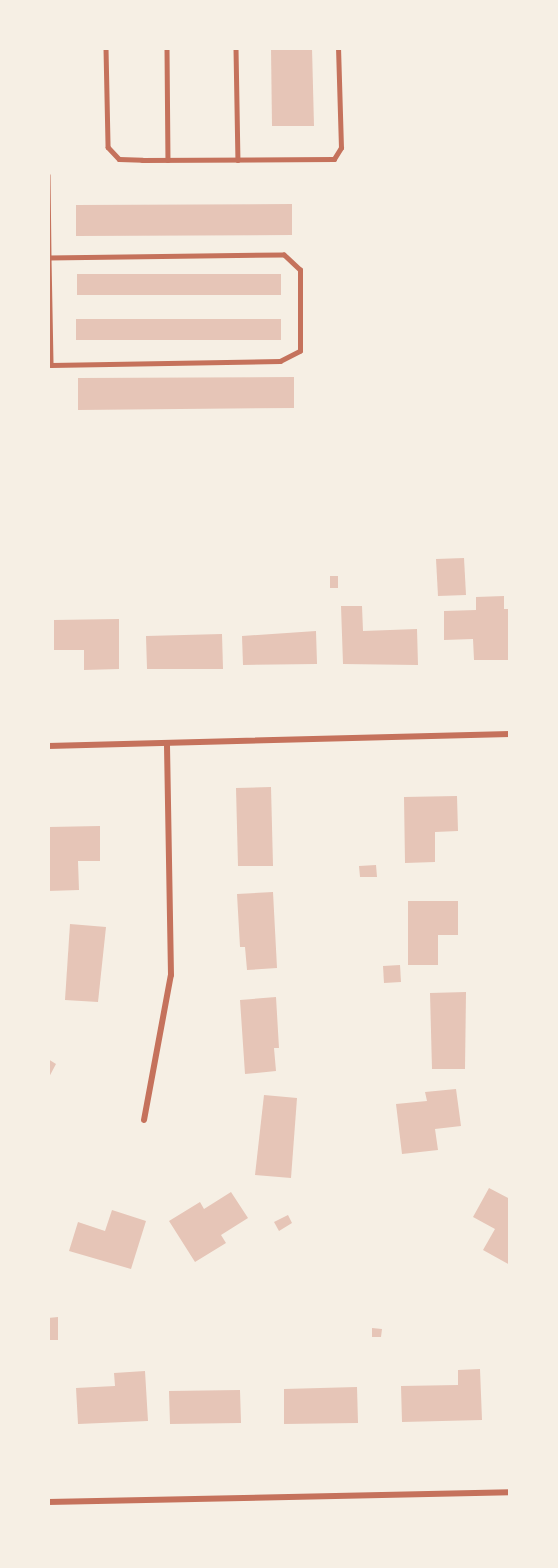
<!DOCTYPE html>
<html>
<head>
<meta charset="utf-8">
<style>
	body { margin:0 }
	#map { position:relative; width:558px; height:1568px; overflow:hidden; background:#f6efe4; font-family:Barlow,sans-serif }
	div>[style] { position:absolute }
	.building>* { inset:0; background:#e6c5b7 }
	.service>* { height:4.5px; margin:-2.25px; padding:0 2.25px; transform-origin:2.25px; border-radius:2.25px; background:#c5725c }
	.minor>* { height:6px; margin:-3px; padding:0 3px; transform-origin:3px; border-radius:3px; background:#c5725c }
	span { translate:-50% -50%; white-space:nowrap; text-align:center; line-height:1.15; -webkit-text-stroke:4.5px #f6efe4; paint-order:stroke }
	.frame { position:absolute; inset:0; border:50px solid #f6efe4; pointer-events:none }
</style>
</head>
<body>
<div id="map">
	<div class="building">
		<i style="clip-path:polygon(271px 48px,312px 48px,314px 126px,272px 126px)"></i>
		<i style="clip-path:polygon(292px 204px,292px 235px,76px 236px,76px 205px)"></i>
		<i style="clip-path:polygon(77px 274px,281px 274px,281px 295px,77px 295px)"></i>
		<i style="clip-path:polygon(76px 319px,281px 319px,281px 340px,76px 340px)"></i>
		<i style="clip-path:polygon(294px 377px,294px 408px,78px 410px,78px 378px)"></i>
		<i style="clip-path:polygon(464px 558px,466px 595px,438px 596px,436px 559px)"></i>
		<i style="clip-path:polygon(330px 576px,338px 576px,338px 588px,330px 588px)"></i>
		<i style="clip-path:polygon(504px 596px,504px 609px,508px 609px,509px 660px,474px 660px,473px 639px,444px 640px,444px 611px,476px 610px,476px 597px)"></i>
		<i style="clip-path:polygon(341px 606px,362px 606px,363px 631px,417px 629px,418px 665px,343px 664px)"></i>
		<i style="clip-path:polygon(119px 619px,119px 669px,84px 670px,84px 650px,54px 650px,54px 620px)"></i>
		<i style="clip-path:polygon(316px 631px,317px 664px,243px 665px,242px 636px)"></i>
		<i style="clip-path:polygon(222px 634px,223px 669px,147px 669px,146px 636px)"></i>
		<i style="clip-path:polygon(271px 787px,273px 866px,238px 866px,236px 788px)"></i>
		<i style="clip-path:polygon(457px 796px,458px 831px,435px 832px,435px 862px,405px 863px,404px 797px)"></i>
		<i style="clip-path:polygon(100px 826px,100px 861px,78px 861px,79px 890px,48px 891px,49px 827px)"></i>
		<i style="clip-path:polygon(376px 865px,377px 877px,360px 877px,359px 866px)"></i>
		<i style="clip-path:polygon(273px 892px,277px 968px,247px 970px,245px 947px,240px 947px,237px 894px)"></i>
		<i style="clip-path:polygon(408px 901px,458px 901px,458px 935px,438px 935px,438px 965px,408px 965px)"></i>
		<i style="clip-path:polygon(70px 924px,106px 927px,98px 1002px,65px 1000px)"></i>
		<i style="clip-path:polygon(400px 965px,401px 982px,384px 983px,383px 966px)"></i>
		<i style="clip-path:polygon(466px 992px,465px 1069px,432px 1069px,430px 993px)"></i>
		<i style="clip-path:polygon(276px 997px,279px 1048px,274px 1048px,276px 1071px,245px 1074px,240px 1000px)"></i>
		<i style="clip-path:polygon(48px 1059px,56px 1064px,48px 1079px)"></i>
		<i style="clip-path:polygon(456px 1089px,461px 1126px,435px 1129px,438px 1150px,402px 1154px,396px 1104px,427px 1101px,425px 1092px)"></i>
		<i style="clip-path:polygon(264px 1095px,297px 1098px,291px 1178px,255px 1175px)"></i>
		<i style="clip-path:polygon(489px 1188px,510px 1199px,510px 1265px,483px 1250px,495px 1229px,473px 1217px)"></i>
		<i style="clip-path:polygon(231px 1192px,248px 1218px,221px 1235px,226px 1243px,195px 1262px,169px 1221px,200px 1202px,204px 1209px)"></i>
		<i style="clip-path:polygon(112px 1210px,146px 1221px,131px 1269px,69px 1251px,78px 1222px,105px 1231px)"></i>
		<i style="clip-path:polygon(288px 1215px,292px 1223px,279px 1231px,274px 1222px)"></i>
		<i style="clip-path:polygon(58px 1317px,58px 1340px,48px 1340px,48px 1318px)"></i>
		<i style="clip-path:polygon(372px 1328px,382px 1329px,381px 1337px,372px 1337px)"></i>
		<i style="clip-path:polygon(480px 1369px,482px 1420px,402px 1422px,401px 1386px,458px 1385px,458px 1370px)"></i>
		<i style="clip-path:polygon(145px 1371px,148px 1421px,78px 1424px,76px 1388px,115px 1386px,114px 1373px)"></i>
		<i style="clip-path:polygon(357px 1387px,358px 1423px,284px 1424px,284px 1389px)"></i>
		<i style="clip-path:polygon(240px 1390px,241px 1423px,170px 1424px,169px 1391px)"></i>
	</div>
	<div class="service">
		<i style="left:106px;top:48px;width:99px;rotate:88.8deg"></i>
		<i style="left:108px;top:147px;width:16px;rotate:47deg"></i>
		<i style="left:119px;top:159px;width:23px;rotate:2deg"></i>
		<i style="left:142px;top:160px;width:192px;rotate:-0.3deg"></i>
		<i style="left:334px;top:159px;width:13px;rotate:-58deg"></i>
		<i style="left:341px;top:148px;width:100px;rotate:-91.7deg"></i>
		<i style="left:167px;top:48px;width:112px;rotate:89.5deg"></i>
		<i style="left:236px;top:48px;width:112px;rotate:89deg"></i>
		<i style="left:48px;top:175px;width:83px;rotate:89.3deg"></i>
		<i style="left:49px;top:258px;width:107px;rotate:88.9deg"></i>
		<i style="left:51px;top:365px;width:229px;rotate:-1deg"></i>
		<i style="left:280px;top:361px;width:22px;rotate:-27deg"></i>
		<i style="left:300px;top:351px;width:81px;rotate:-90deg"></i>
		<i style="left:300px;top:270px;width:22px;rotate:-137deg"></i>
		<i style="left:284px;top:255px;width:235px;rotate:179.3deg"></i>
	</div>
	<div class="minor">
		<i style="left:48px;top:746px;width:462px;rotate:-1.5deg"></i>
		<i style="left:144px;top:1120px;width:147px;rotate:-79.5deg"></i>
		<i style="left:171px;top:975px;width:232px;rotate:-91deg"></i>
		<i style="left:48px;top:1502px;width:462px;rotate:-1.2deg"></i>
	</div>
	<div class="frame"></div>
</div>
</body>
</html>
